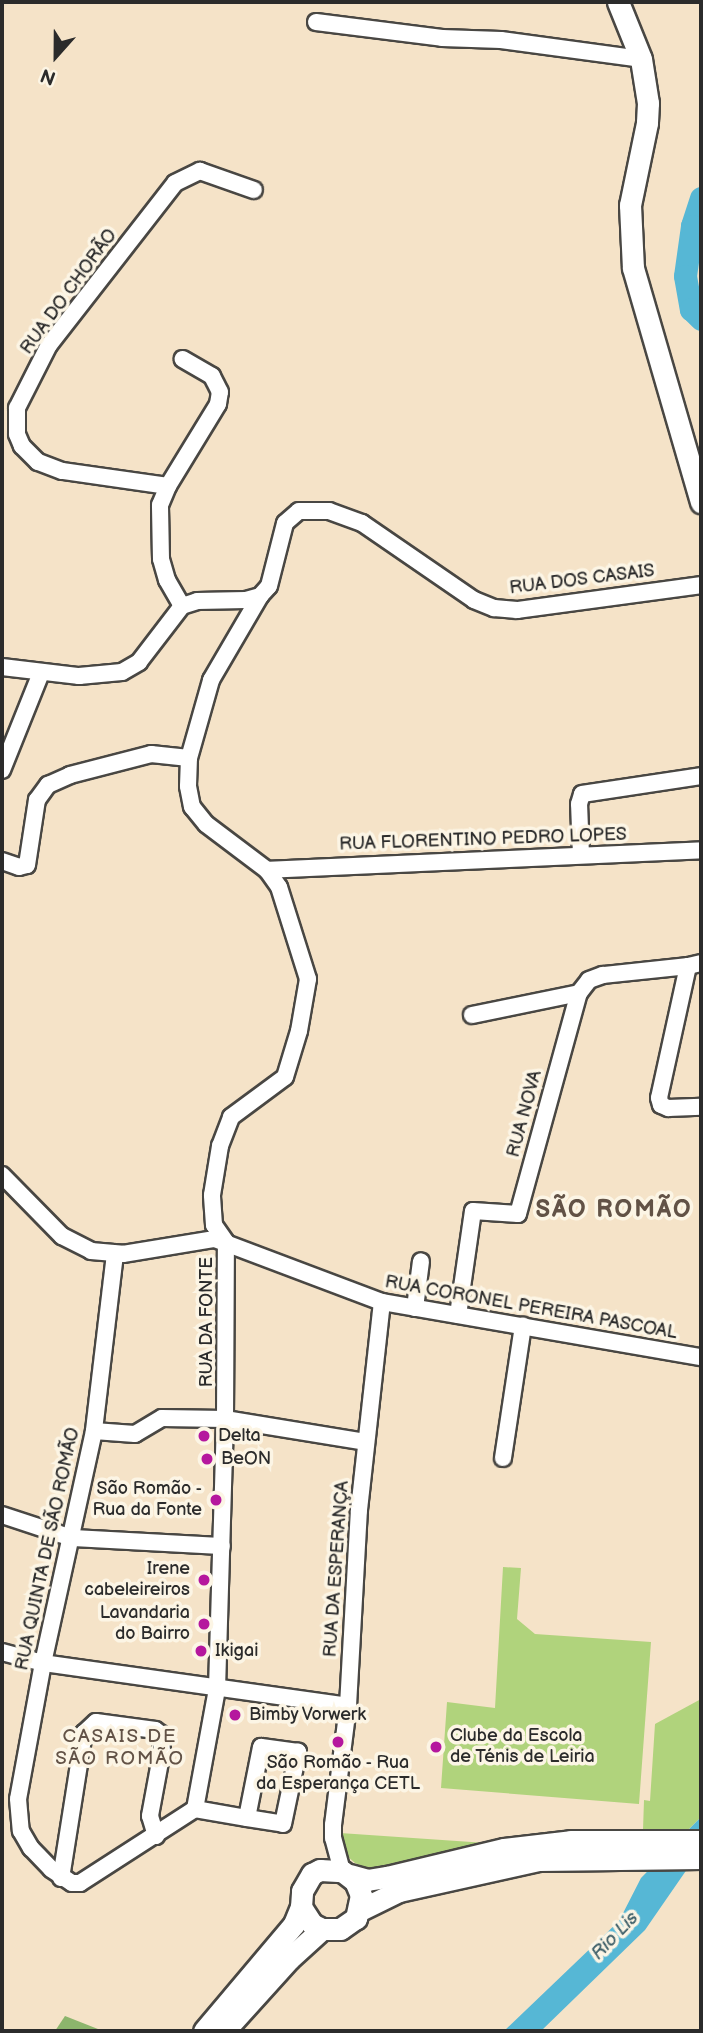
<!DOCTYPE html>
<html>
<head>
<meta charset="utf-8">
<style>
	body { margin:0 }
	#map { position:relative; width:703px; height:2033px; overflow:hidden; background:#f5e3c8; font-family:"Balsamiq Sans",sans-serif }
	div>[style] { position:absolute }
	.green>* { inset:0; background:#b0d37c }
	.forest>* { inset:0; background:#8cb56c }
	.water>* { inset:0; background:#56b7d5 }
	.river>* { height:23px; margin:-11.5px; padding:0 11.5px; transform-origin:11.5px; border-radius:11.5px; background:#56b7d5 }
	.roads { filter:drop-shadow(2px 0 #494743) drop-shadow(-2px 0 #494743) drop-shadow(0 2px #494743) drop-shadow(0 -2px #494743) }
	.minor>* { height:16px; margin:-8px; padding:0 8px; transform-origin:8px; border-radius:8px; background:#fff }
	.major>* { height:21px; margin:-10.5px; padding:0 10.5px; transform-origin:10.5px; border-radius:10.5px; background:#fff }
	.dots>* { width:19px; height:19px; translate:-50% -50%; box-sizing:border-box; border:4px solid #fcf5e5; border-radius:50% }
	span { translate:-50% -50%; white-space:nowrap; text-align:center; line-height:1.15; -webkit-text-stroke:7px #fcf5e5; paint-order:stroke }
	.street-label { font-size:18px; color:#2b2b2b }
	.poi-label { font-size:18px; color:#2b2b2b }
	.left { translate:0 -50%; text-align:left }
	.right { translate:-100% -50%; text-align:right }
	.neighbourhood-label { font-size:19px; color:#625246; letter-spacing:2px }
	.water-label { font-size:19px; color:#3a5c66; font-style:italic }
	.district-label { font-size:24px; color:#625246; font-weight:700; letter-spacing:2px }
	.frame { position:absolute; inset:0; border:4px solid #2b2b2b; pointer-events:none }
	.north { position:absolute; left:21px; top:21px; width:70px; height:70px; -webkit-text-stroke:5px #fcf5e5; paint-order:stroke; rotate:201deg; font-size:19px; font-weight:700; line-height:28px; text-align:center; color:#2b2b2b }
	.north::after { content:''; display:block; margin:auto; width:24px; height:32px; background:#2b2b2b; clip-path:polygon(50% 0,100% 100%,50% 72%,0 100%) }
</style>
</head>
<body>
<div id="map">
	<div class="green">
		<i style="clip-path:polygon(503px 1567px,521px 1568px,517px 1619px,535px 1634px,651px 1642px,639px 1804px,441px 1788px,447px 1702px,495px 1708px)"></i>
		<i style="clip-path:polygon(701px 1699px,701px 1817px,683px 1835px,643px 1830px,644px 1800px,650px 1801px,655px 1724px)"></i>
		<i style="clip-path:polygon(340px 1833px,486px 1843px,373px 1870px,355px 1863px,347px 1856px)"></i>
	</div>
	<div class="forest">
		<i style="clip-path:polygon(65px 2016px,103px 2031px,55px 2031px)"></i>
	</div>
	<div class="water">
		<i style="clip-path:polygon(701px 1817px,701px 1849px,645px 1930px,541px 2031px,504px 2031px,619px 1921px,641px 1878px)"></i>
	</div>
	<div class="river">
		<i style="left:701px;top:198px;width:29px;rotate:108deg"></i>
		<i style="left:692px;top:226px;width:50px;rotate:98deg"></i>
		<i style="left:685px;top:276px;width:34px;rotate:80deg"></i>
		<i style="left:691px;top:309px;width:14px;rotate:45deg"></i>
	</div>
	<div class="roads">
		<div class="minor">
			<i style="left:316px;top:22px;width:127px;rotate:7.2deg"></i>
			<i style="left:442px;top:38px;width:59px;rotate:1.9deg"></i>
			<i style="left:501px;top:40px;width:141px;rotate:7.7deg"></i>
			<i style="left:168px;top:486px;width:96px;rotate:-58.6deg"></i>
			<i style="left:218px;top:404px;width:12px;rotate:-81deg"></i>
			<i style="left:220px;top:392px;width:18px;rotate:-117deg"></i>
			<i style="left:212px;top:376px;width:34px;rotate:-150deg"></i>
			<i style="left:182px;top:606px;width:30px;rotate:-120deg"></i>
			<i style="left:167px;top:580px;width:22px;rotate:-106deg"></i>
			<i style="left:161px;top:559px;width:54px;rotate:-91.1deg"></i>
			<i style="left:160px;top:505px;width:21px;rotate:-67deg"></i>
			<i style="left:168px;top:486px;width:107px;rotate:-171.9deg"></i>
			<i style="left:62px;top:471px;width:26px;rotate:-159deg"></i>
			<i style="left:38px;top:462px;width:23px;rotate:-135deg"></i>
			<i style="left:22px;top:446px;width:13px;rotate:-113deg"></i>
			<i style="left:17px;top:434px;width:26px;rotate:-90deg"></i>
			<i style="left:17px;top:408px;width:71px;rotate:-63.1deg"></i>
			<i style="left:49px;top:345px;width:205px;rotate:-52.1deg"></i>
			<i style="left:175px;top:183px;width:28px;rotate:-26deg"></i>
			<i style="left:200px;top:171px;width:57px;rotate:19.4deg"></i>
			<i style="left:2px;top:667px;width:78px;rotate:6.7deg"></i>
			<i style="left:79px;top:676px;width:43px;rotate:-5.3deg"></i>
			<i style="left:122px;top:672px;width:20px;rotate:-30deg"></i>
			<i style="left:139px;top:662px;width:71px;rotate:-52.5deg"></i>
			<i style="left:182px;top:606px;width:16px;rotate:-18deg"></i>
			<i style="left:197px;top:601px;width:49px;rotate:-1.2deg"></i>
			<i style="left:246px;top:600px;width:15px;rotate:-16deg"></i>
			<i style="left:2px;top:770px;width:105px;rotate:-68.1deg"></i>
			<i style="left:581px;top:855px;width:51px;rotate:-92.2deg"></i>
			<i style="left:579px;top:804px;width:10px;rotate:-73deg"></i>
			<i style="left:582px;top:794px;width:120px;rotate:-8.6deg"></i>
			<i style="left:2px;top:861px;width:18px;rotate:19deg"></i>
			<i style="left:19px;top:867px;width:8px;rotate:-14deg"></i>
			<i style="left:27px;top:865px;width:66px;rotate:-81.3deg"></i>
			<i style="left:37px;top:800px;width:19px;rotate:-54deg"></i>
			<i style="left:48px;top:785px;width:24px;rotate:-24deg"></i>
			<i style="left:70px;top:775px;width:84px;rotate:-14.5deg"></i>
			<i style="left:151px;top:754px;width:38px;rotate:6deg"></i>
			<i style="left:267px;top:870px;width:434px;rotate:-2.6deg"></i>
			<i style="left:701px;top:963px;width:13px;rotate:167deg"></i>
			<i style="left:688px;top:966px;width:135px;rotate:102.4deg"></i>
			<i style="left:659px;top:1098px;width:7px;rotate:74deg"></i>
			<i style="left:661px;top:1105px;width:8px;rotate:23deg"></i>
			<i style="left:668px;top:1108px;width:33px;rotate:-2deg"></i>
			<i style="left:472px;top:1015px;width:109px;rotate:-11.6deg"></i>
			<i style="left:2px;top:1175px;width:86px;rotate:45.5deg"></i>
			<i style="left:62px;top:1236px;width:33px;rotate:27deg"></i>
			<i style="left:91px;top:1251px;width:32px;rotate:5deg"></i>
			<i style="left:123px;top:1254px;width:93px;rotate:-9.3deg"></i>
			<i style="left:215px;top:1239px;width:178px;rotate:20.7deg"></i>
			<i style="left:382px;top:1302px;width:324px;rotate:9.8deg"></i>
			<i style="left:115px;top:1254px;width:178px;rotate:96.8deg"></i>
			<i style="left:94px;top:1431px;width:238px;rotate:102.4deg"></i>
			<i style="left:43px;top:1663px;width:138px;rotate:100.4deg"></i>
			<i style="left:18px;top:1799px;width:32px;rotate:85deg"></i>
			<i style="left:21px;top:1831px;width:20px;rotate:60deg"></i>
			<i style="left:31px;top:1848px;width:29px;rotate:46deg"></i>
			<i style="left:51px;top:1869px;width:25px;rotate:34deg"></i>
			<i style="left:72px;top:1883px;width:8px"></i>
			<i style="left:80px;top:1883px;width:137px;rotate:-32.8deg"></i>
			<i style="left:195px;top:1809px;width:53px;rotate:9.8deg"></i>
			<i style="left:247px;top:1818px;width:36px;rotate:9deg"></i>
			<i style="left:283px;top:1824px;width:74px;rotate:-78.2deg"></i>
			<i style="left:298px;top:1752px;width:37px;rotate:-172deg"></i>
			<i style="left:261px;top:1747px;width:72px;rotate:101.2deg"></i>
			<i style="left:415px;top:1308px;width:47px;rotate:-82.7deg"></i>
			<i style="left:458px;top:1315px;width:105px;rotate:-81.8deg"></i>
			<i style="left:473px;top:1211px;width:45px;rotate:3.8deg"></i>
			<i style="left:518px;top:1214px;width:229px;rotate:-74.6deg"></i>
			<i style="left:579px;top:993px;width:16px;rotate:-52deg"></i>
			<i style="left:589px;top:980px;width:15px;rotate:-20deg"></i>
			<i style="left:603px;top:975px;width:85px;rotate:-6deg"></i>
			<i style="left:94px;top:1431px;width:41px;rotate:4.2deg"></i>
			<i style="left:135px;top:1434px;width:31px;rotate:-31deg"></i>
			<i style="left:162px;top:1418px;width:63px;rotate:0.9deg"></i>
			<i style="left:225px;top:1419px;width:142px;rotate:9.3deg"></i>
			<i style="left:503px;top:1458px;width:134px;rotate:-81.4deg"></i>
			<i style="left:2px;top:1515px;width:74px;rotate:18.2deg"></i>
			<i style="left:72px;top:1538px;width:150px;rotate:3.1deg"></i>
			<i style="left:2px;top:1652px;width:42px;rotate:15deg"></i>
			<i style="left:43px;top:1663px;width:308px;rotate:8deg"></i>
			<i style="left:195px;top:1809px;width:122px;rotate:-79.6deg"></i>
			<i style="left:217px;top:1689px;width:270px;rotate:-88.3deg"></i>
			<i style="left:225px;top:1419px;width:177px;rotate:-89.7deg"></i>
			<i style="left:226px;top:1242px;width:21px;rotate:-125deg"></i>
			<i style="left:214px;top:1225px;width:30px;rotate:-94deg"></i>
			<i style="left:212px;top:1195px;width:50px;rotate:-80.7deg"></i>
			<i style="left:220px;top:1146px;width:31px;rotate:-69deg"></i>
			<i style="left:231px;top:1117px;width:67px;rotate:-36.5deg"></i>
			<i style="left:285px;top:1077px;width:48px;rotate:-73.1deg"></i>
			<i style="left:299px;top:1031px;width:53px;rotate:-80.2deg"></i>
			<i style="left:308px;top:979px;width:96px;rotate:-107.5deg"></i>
			<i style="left:279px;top:887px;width:21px;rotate:-125deg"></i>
			<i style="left:267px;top:870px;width:76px;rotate:-143deg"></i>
			<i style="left:206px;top:824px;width:22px;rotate:-129deg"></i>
			<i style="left:192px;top:807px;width:21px;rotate:-101deg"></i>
			<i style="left:188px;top:786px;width:28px;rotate:-88deg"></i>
			<i style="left:189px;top:758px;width:81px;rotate:-74.2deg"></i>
			<i style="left:211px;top:680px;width:97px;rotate:-59.7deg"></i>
			<i style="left:260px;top:596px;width:13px;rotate:-48deg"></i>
			<i style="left:269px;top:586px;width:65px;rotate:-75.7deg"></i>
			<i style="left:285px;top:523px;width:18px;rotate:-41deg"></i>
			<i style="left:299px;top:511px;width:30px"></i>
			<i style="left:329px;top:511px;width:35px;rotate:20deg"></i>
			<i style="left:362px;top:523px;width:136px;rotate:34.5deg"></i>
			<i style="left:474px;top:600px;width:22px;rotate:22deg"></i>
			<i style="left:494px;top:608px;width:23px;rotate:5deg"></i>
			<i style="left:517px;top:610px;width:186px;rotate:-7.7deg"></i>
			<i style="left:342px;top:1871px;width:34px;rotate:-105deg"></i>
			<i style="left:333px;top:1838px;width:13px;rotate:-90deg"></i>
			<i style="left:333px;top:1825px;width:120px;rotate:-82.8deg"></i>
			<i style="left:348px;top:1706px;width:196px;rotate:-86.8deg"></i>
			<i style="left:359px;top:1510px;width:209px;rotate:-83.7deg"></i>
			<i style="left:61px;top:1878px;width:147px;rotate:-81deg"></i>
			<i style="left:84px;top:1733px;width:16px;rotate:-43deg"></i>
			<i style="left:96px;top:1722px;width:60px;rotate:7.7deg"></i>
			<i style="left:155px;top:1730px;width:7px;rotate:34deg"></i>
			<i style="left:161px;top:1734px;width:17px;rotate:87deg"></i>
			<i style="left:162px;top:1751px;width:66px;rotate:100.5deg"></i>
			<i style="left:150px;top:1816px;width:21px;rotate:73deg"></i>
		</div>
		<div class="major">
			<i style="left:618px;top:2px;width:61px;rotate:68deg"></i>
			<i style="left:641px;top:59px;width:45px;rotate:81deg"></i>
			<i style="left:648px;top:103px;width:20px;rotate:93deg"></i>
			<i style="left:647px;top:123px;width:84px;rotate:101.7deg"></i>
			<i style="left:630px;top:205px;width:63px;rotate:87.3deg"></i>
			<i style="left:633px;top:268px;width:244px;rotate:73.8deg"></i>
			<i style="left:350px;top:1875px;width:18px;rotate:16deg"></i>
			<i style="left:367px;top:1880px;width:20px;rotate:-9deg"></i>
			<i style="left:387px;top:1877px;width:120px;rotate:-13.5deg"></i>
			<i style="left:504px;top:1849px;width:67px;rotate:-6.8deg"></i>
			<i style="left:571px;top:1841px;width:130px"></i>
			<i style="left:360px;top:1910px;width:43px;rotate:-26deg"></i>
			<i style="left:399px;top:1891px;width:143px;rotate:-12.5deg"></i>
			<i style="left:539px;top:1860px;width:162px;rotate:-0.7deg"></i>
			<i style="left:204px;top:2031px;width:140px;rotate:-49.9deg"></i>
			<i style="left:294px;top:1924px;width:18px;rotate:-68deg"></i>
			<i style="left:301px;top:1907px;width:16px;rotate:-86deg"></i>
			<i style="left:302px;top:1891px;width:20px;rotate:-60deg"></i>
			<i style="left:312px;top:1874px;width:9px;rotate:-27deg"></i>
			<i style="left:320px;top:1870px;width:22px;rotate:3deg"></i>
			<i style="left:342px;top:1871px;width:16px;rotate:38deg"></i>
			<i style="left:355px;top:1881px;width:15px;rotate:67deg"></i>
			<i style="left:361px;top:1895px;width:24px;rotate:102deg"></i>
			<i style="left:356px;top:1918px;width:19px;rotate:145deg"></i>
			<i style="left:340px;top:1929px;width:18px;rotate:180deg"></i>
			<i style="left:322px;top:1929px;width:11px;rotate:-153deg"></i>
			<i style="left:312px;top:1924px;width:20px;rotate:-123deg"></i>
			<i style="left:224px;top:2031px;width:97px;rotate:-47.9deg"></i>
			<i style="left:289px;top:1959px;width:45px;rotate:-42.3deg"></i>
		</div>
	</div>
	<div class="dots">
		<i style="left:204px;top:1436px;background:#b5179e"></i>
		<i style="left:207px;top:1459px;background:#b5179e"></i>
		<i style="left:216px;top:1500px;background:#b5179e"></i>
		<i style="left:204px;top:1580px;background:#b5179e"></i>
		<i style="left:204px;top:1624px;background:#b5179e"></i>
		<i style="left:201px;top:1651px;background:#b5179e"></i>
		<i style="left:235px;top:1715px;background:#b5179e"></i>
		<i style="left:338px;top:1742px;background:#b5179e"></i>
		<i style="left:436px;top:1747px;background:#b5179e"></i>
	</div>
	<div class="street-label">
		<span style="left:69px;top:292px;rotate:-54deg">RUA DO CHORÃO</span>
		<span style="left:582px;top:580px;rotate:-7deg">RUA DOS CASAIS</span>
		<span style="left:483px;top:840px;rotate:-2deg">RUA FLORENTINO PEDRO LOPES</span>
		<span style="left:525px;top:1114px;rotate:-75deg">RUA NOVA</span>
		<span style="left:531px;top:1308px;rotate:10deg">RUA CORONEL PEREIRA PASCOAL</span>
		<span style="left:207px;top:1322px;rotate:-90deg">RUA DA FONTE</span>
		<span style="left:48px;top:1549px;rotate:-78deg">RUA QUINTA DE SÃO ROMÃO</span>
		<span style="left:337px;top:1569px;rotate:-86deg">RUA DA ESPERANÇA</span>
	</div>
	<div class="poi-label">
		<span class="left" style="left:218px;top:1436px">Delta</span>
		<span class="left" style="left:221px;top:1459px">BeON</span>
		<span class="right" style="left:202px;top:1500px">São Romão -<br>Rua da Fonte</span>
		<span class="right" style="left:190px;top:1580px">Irene<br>cabeleireiros</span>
		<span class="right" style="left:190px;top:1624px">Lavandaria<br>do Bairro</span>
		<span class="left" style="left:215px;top:1651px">Ikigai</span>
		<span class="left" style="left:249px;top:1715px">Bimby Vorwerk</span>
		<span class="left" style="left:450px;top:1747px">Clube da Escola<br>de Ténis de Leiria</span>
		<span style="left:338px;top:1774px">São Romão - Rua<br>da Esperança CETL</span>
	</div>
	<div class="neighbourhood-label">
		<span style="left:120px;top:1748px">CASAIS DE<br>SÃO ROMÃO</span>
	</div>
	<div class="water-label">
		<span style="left:615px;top:1936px;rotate:-46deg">Rio Lis</span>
	</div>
	<div class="district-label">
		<span style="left:614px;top:1210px">SÃO ROMÃO</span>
	</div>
	<div class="frame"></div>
	<div class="north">N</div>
</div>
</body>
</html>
